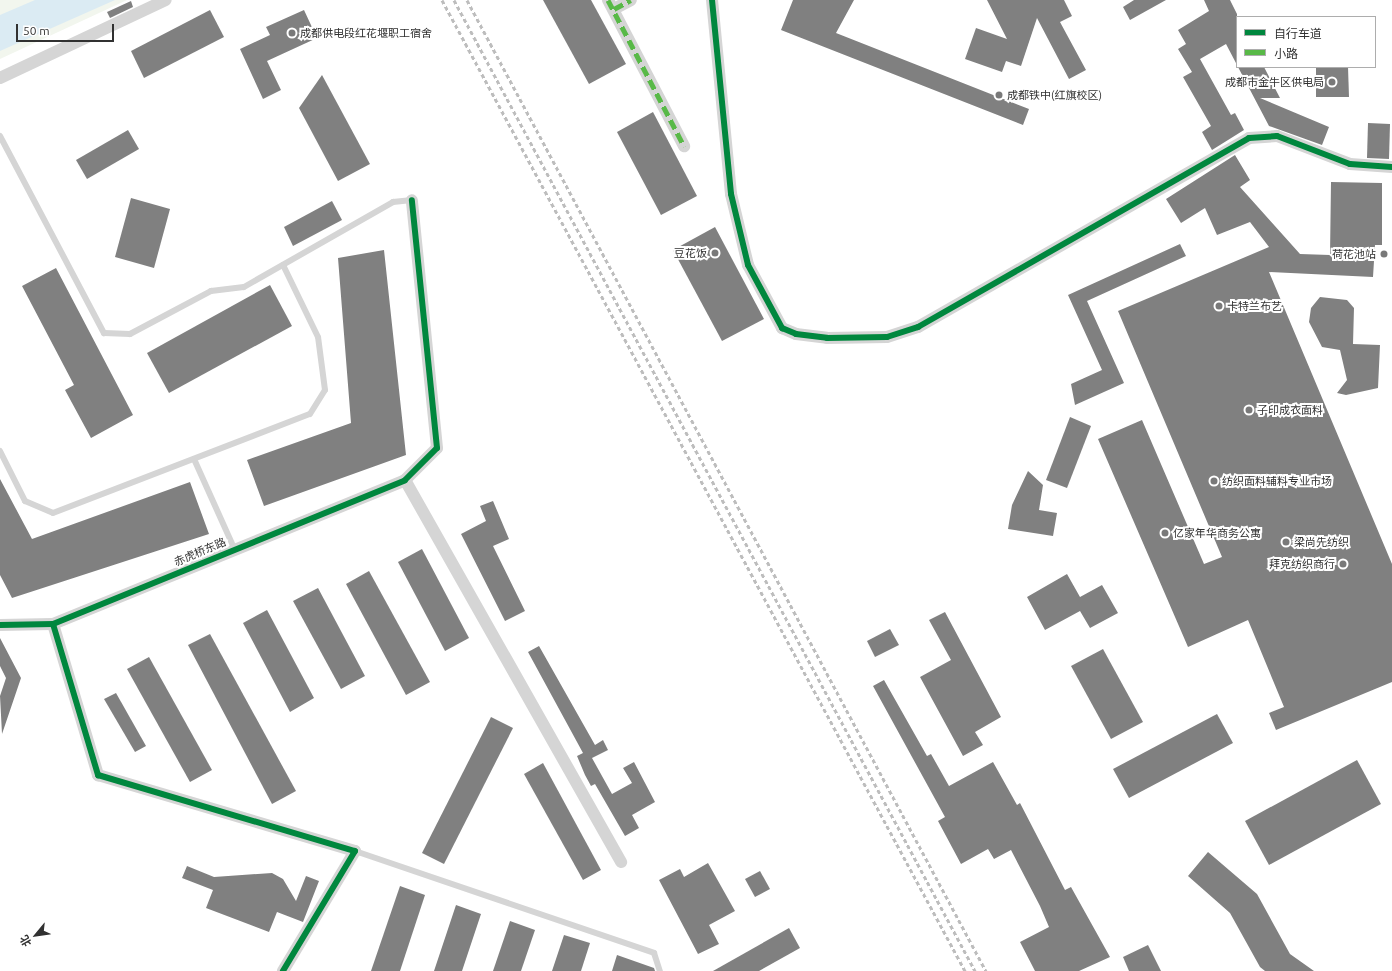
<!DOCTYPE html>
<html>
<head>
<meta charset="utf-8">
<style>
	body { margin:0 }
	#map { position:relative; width:1392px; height:971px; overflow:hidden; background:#fff; font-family:Ubuntu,"Noto Sans SC",sans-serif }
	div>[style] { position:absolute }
	.green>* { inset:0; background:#f2f6ee }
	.water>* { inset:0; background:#dbebf3 }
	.building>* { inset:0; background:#808080 }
	.lane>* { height:6px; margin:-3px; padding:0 3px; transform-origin:3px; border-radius:3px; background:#d5d5d5 }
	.street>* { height:12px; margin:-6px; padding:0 6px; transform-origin:6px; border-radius:6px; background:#d5d5d5 }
	.rail>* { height:3px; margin-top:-1.5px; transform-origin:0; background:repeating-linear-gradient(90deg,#bdbdbd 0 4px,transparent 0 7px) }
	.quiet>* { height:5px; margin-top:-2.5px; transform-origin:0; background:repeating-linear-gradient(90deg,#58b947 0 10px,transparent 0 15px) }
	.cycleway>* { height:6px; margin:-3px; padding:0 3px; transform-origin:3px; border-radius:3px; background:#00873e }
	.dots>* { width:11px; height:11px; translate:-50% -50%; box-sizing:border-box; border:2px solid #fff; border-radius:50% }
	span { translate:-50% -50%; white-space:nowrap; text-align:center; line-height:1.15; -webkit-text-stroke:4px #fff; paint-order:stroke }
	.poi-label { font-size:11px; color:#313131 }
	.left { translate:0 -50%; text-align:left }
	.right { translate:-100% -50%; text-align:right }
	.street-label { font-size:11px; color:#313131 }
	.legend { position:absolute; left:1236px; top:16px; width:140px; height:52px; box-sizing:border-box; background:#fff; border:1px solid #adadad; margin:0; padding:5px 7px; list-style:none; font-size:12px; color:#313131 }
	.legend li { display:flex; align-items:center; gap:8px; height:20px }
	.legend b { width:20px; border:1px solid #adadad }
	.north { position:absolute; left:16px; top:915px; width:40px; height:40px; -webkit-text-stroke:3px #fff; paint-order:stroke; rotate:241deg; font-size:11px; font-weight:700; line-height:16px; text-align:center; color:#313131 }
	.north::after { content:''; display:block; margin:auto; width:14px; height:18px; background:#313131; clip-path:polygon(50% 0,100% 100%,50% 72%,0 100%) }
	.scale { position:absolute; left:16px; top:24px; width:98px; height:18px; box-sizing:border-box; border:2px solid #313131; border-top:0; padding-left:5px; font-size:12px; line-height:14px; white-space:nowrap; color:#313131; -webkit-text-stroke:3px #fff; paint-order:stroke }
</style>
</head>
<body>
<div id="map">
	<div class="green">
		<i style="clip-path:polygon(0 0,127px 0,0 59px)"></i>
	</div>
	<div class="water">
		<i style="clip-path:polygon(35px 0,115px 0,0 51px,0 15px)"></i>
	</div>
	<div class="building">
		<i style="clip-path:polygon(543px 0,591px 0,626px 64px,589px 84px)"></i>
		<i style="clip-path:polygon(793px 0,854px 0,836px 33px,1029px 109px,1023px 125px,781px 30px)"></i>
		<i style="clip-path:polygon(987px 0,1064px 0,1072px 16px,1060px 22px,1086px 70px,1069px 79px,1037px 18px,1021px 66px,1006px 61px,1002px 72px,965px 59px,976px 28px,1007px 39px)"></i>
		<i style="clip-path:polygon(1134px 0,1166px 0,1130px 20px,1123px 7px)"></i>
		<i style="clip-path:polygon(1204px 0,1230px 0,1237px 14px,1237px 65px,1226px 44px,1200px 59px,1231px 115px,1235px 113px,1244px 130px,1212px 150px,1202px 132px,1211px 126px,1183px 77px,1192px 72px,1178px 49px,1186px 44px,1178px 30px,1209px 11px)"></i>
		<i style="clip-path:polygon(131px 1px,133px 7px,110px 18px,107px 12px)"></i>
		<i style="clip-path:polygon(210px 10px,224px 37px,144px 78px,131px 51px)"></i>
		<i style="clip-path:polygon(304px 10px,317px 38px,267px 61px,281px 90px,263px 99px,240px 49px,270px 35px,266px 27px)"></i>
		<i style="clip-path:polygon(1238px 67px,1264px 67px,1280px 98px,1260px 98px,1329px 127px,1322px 145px,1269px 126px)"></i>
		<i style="clip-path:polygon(1316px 67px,1348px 67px,1349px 97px,1316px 97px)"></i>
		<i style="clip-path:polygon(322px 75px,370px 164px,338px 181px,299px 108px)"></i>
		<i style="clip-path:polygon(653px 112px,697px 196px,661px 215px,617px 132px)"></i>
		<i style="clip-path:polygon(1368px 123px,1390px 124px,1389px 159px,1367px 158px)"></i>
		<i style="clip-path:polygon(128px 130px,139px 149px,87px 179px,76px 160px)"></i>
		<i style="clip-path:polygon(1235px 155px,1250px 180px,1240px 187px,1300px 254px,1330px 255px,1331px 182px,1382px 183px,1382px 245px,1375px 245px,1373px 277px,1269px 272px,1392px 564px,1392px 682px,1276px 730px,1269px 713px,1284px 707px,1248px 620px,1188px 647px,1098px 439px,1142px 420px,1204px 564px,1222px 557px,1118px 311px,1269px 247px,1250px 222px,1217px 235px,1205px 208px,1181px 223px,1166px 199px)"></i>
		<i style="clip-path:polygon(131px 198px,170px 209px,154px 268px,115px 257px)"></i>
		<i style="clip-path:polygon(332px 201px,342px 220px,293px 246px,284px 227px)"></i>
		<i style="clip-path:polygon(715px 227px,764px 319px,722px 341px,673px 250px)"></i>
		<i style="clip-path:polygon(1180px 244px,1186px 256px,1087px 301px,1124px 383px,1075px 405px,1071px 384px,1102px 370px,1068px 295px)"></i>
		<i style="clip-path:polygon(384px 250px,406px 455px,264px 506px,247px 460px,351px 423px,338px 258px)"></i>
		<i style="clip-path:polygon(56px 268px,133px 415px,91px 438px,65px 390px,74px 385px,22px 286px)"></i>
		<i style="clip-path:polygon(270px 285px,292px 326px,169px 393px,147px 353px)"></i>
		<i style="clip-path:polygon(1320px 297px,1347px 300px,1354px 308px,1353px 344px,1380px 345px,1378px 388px,1346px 395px,1337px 393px,1347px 380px,1340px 350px,1322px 347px,1309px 322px,1311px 308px)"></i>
		<i style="clip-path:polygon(1070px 417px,1091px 426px,1067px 488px,1046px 480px)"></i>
		<i style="clip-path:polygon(1028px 471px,1043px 485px,1039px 510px,1057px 513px,1053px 536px,1008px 529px,1012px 505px)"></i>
		<i style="clip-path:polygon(0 479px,32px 539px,190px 482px,209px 534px,12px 598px,0 575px)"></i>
		<i style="clip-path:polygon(493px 501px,509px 539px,493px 546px,525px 611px,505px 621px,461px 534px,486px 521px,480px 506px)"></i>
		<i style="clip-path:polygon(422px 549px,469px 638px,445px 651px,398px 562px)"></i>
		<i style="clip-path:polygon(369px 571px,430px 682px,406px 695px,346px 584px)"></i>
		<i style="clip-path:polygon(1067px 574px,1080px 597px,1102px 585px,1118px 613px,1090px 628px,1080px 611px,1045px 630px,1027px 597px)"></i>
		<i style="clip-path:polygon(318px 588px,365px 676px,341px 689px,293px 601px)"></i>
		<i style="clip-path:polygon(267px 610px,314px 698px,290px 712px,243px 623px)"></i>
		<i style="clip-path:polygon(945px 612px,1001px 717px,975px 732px,983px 745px,963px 756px,920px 677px,951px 660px,929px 620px)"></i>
		<i style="clip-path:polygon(890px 629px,899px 645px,875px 657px,867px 641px)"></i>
		<i style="clip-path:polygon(210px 634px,296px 791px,272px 804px,188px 645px)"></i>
		<i style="clip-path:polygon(0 638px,21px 678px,2px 734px,0 696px,6px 678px,0 666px)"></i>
		<i style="clip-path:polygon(539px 646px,595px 745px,603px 740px,608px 750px,592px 758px,612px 794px,632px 783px,623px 768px,634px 762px,655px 802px,632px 815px,639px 828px,625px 836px,595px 784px,591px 786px,585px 775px,577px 756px,583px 753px,528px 652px)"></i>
		<i style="clip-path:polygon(1103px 649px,1143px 722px,1111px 739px,1071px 666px)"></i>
		<i style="clip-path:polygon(149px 657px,212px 770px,190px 782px,127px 669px)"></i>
		<i style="clip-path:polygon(884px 680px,927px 756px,931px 754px,949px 786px,993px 762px,1017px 805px,1020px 803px,1065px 890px,1071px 887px,1110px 957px,1079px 971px,1035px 971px,1020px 942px,1049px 927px,1040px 906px,1011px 850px,994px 859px,988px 849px,961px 864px,938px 821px,945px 817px,873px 686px)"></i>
		<i style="clip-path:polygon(116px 693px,146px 746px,135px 752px,104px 699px)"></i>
		<i style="clip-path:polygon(1217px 714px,1233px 743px,1129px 798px,1113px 769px)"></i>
		<i style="clip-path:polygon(491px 717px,513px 728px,444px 864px,422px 853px)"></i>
		<i style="clip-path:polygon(1357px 760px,1381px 804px,1269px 865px,1245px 821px)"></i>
		<i style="clip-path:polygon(543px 763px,601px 870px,583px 880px,524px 774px)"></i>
		<i style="clip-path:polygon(1208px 852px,1257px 894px,1290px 954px,1314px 971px,1265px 971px,1260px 967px,1230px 913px,1188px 876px)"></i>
		<i style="clip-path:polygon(708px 863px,735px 911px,709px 925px,719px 944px,698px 954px,659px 880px,680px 869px,684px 877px)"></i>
		<i style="clip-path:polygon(187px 866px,214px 877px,272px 873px,283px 879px,296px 901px,306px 876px,319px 881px,303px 922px,277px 912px,269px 932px,206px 908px,213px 890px,182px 878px)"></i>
		<i style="clip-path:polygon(760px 871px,770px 889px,755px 897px,745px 879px)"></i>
		<i style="clip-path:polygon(400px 886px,425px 895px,400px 971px,371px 971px)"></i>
		<i style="clip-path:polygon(456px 905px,481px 914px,462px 971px,434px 971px)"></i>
		<i style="clip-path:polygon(510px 921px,535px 930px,521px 971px,493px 971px)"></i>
		<i style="clip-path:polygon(789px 928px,800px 948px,759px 971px,713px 971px)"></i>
		<i style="clip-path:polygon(564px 935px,590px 943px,581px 971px,552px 971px)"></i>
		<i style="clip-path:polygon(1148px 945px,1161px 971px,1129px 971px,1123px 957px)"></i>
		<i style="clip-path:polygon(617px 955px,654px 968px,655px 971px,612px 971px)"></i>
	</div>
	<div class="lane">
		<i style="left:0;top:136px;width:223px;rotate:62.2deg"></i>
		<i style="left:104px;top:333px;width:26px;rotate:2deg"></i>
		<i style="left:130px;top:334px;width:92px;rotate:-28deg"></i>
		<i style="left:211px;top:291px;width:33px;rotate:-7deg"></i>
		<i style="left:244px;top:287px;width:172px;rotate:-29.7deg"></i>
		<i style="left:393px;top:202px;width:19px;rotate:-6deg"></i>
		<i style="left:0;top:451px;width:56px;rotate:63.4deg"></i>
		<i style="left:25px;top:501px;width:30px;rotate:23deg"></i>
		<i style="left:53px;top:513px;width:275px;rotate:-21.1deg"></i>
		<i style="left:310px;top:414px;width:28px;rotate:-58deg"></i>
		<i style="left:325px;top:390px;width:53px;rotate:-97.5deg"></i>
		<i style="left:318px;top:337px;width:80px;rotate:-115.9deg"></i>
		<i style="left:194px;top:459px;width:98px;rotate:65.8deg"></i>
		<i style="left:355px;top:851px;width:316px;rotate:18.8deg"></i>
		<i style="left:654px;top:953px;width:19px;rotate:72deg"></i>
	</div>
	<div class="street">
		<i style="left:608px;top:0;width:165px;rotate:62.5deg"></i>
		<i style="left:712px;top:0;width:195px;rotate:84.4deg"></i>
		<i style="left:731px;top:194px;width:73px;rotate:76.5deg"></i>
		<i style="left:748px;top:265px;width:72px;rotate:61.6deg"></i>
		<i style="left:782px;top:328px;width:15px;rotate:23deg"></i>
		<i style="left:796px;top:334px;width:31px;rotate:7deg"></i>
		<i style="left:827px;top:338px;width:60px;rotate:-1deg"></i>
		<i style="left:887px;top:337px;width:33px;rotate:-18deg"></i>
		<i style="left:918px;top:327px;width:381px;rotate:-29.7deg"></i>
		<i style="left:1249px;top:138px;width:28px;rotate:-4deg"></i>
		<i style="left:1277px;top:136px;width:78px;rotate:21deg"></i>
		<i style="left:1350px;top:164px;width:42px;rotate:4.1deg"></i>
		<i style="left:614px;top:9px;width:19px;rotate:-28deg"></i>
		<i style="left:0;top:78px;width:183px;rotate:-25.2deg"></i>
		<i style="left:405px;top:480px;width:439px;rotate:60.5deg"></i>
		<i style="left:53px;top:624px;width:158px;rotate:73.4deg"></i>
		<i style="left:98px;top:775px;width:268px;rotate:16.5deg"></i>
		<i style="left:355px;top:851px;width:140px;rotate:121deg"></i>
		<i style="left:0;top:625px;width:53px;rotate:-1.1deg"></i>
		<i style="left:53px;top:624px;width:380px;rotate:-22.2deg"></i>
		<i style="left:405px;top:480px;width:45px;rotate:-45deg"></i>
		<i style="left:437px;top:448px;width:249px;rotate:-95.8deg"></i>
	</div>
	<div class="rail">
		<i style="left:442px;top:0;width:1103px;rotate:61.69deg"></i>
		<i style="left:454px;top:0;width:1102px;rotate:61.78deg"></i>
		<i style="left:467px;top:0;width:1101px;rotate:61.88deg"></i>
	</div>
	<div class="quiet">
		<i style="left:608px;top:0;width:165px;rotate:62.5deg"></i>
		<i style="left:614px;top:9px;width:19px;rotate:-28deg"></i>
	</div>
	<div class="cycleway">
		<i style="left:712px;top:0;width:195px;rotate:84.4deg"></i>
		<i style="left:731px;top:194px;width:73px;rotate:76.5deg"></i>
		<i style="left:748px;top:265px;width:72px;rotate:61.6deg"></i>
		<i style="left:782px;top:328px;width:15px;rotate:23deg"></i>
		<i style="left:796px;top:334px;width:31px;rotate:7deg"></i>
		<i style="left:827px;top:338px;width:60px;rotate:-1deg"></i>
		<i style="left:887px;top:337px;width:33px;rotate:-18deg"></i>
		<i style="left:918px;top:327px;width:381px;rotate:-29.7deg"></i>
		<i style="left:1249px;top:138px;width:28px;rotate:-4deg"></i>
		<i style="left:1277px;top:136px;width:78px;rotate:21deg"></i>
		<i style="left:1350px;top:164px;width:42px;rotate:4.1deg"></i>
		<i style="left:53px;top:624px;width:158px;rotate:73.4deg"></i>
		<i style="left:98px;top:775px;width:268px;rotate:16.5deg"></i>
		<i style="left:355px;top:851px;width:140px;rotate:121deg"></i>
		<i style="left:0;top:625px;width:53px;rotate:-1.1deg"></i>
		<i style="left:53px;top:624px;width:380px;rotate:-22.2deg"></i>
		<i style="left:405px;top:480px;width:45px;rotate:-45deg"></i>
		<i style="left:437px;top:448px;width:249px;rotate:-95.8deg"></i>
	</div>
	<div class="dots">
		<i style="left:292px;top:33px;background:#797979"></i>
		<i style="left:1332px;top:82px;background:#797979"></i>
		<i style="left:999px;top:95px;background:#797979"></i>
		<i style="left:715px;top:253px;background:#797979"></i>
		<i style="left:1384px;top:254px;background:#797979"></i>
		<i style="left:1219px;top:306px;background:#797979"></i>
		<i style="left:1249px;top:410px;background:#797979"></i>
		<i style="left:1214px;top:481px;background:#797979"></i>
		<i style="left:1165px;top:533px;background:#797979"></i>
		<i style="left:1286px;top:542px;background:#797979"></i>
		<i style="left:1343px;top:564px;background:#797979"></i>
	</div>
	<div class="poi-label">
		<span class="left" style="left:300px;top:33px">成都供电段红花堰职工宿舍</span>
		<span class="right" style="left:1324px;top:82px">成都市金牛区供电局</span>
		<span class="left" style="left:1007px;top:95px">成都铁中(红旗校区)</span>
		<span class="right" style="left:707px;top:253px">豆花饭</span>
		<span class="right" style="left:1376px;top:254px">荷花池站</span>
		<span class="left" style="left:1227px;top:306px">卡特兰布艺</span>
		<span class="left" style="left:1257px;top:410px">子印成衣面料</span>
		<span class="left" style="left:1222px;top:481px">纺织面料辅料专业市场</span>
		<span class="left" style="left:1173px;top:533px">亿家年华商务公寓</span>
		<span class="left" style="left:1294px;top:542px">梁尚先纺织</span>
		<span class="right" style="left:1335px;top:564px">拜克纺织商行</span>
	</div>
	<div class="street-label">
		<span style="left:200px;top:552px;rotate:-23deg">赤虎桥东路</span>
	</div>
	<ul class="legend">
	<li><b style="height:5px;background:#00873e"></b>自行车道</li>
	<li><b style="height:5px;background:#58b947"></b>小路</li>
	</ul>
	<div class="north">北</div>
	<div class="scale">50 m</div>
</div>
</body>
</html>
